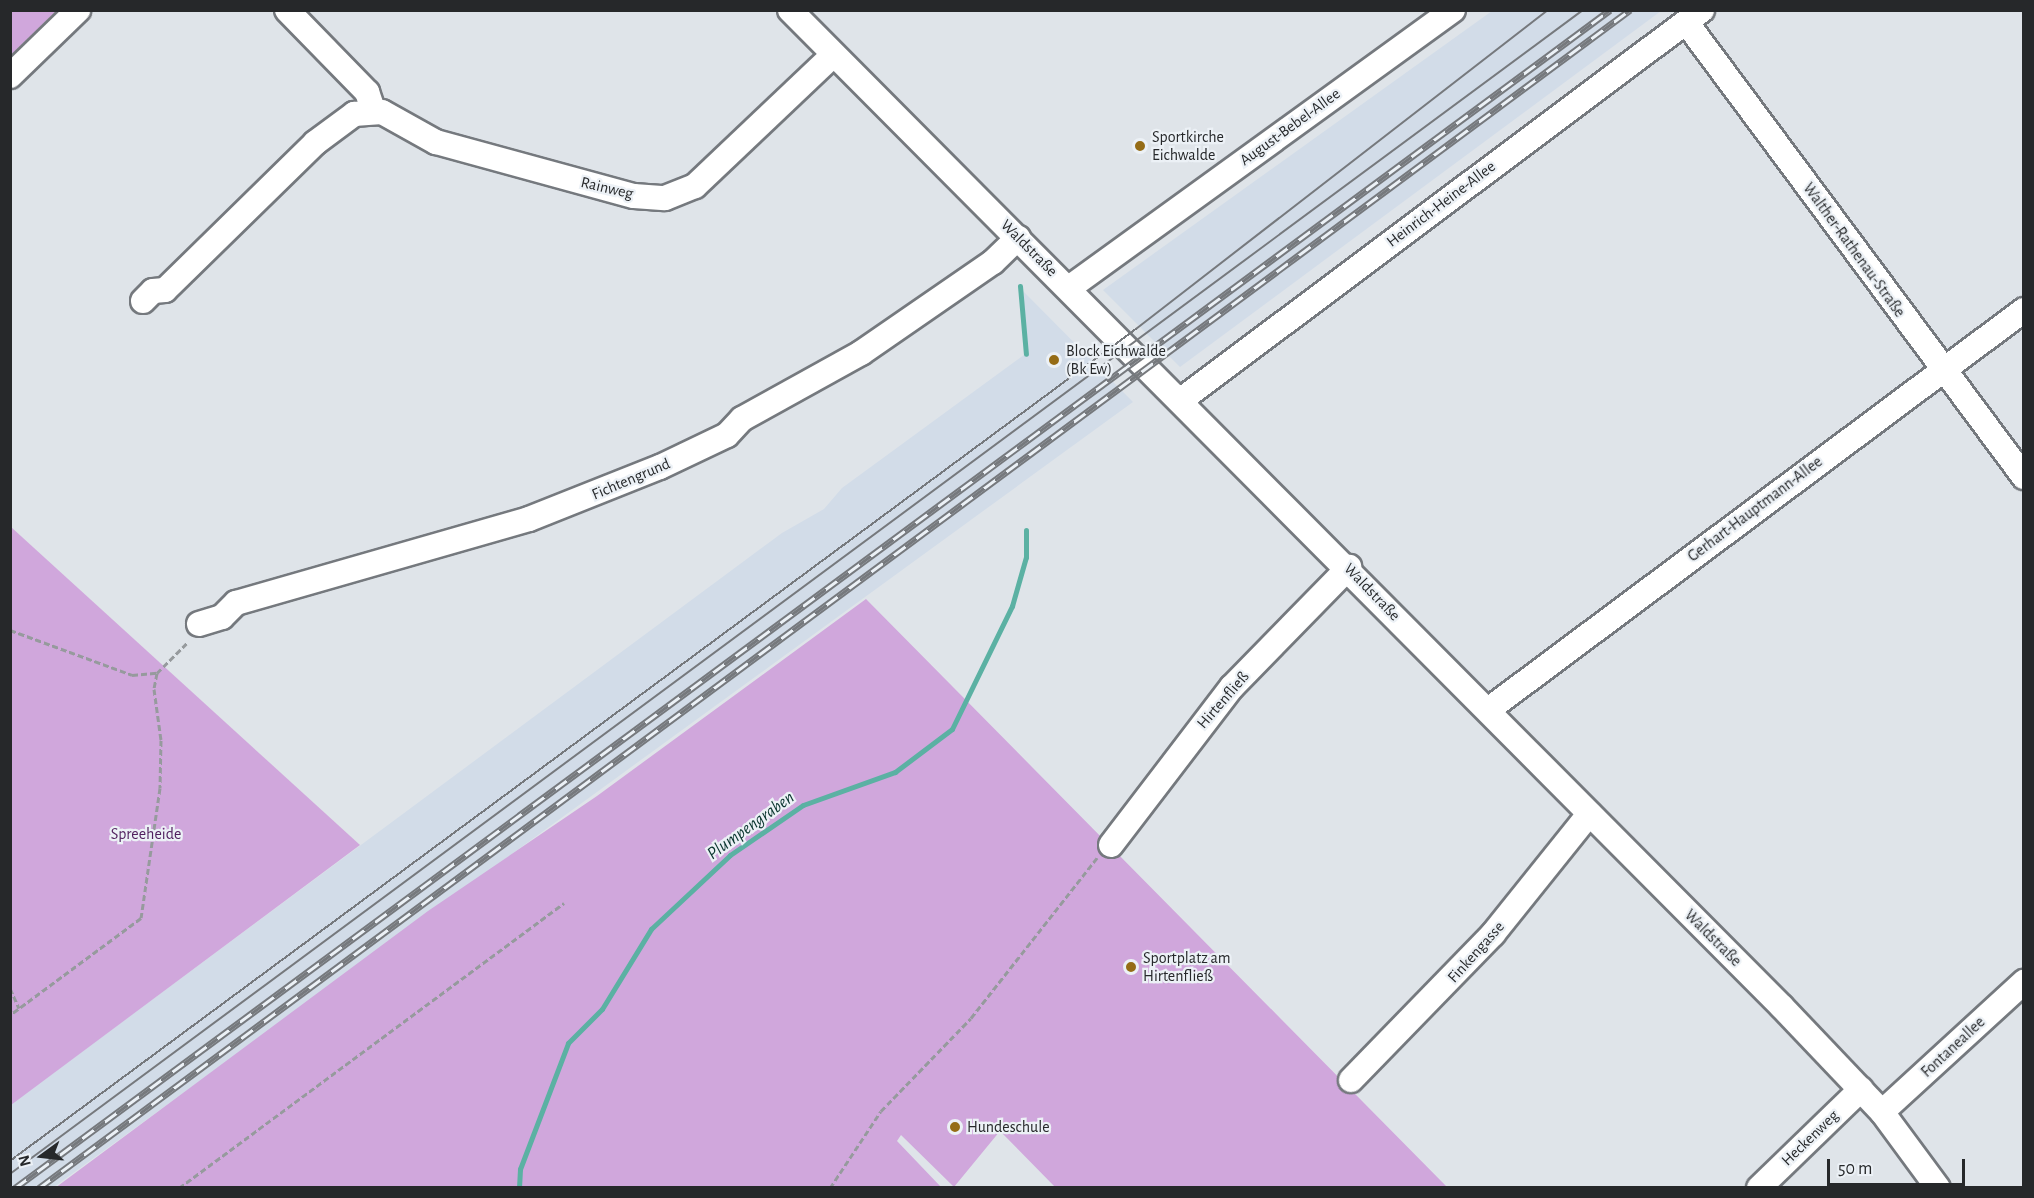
<!DOCTYPE html>
<html>
<head>
<meta charset="utf-8">
<style>
	body { margin:0 }
	#map { position:relative; width:2034px; height:1198px; overflow:hidden; background:#dfe4e9; font-family:"Alegreya Sans",sans-serif }
	div>[style] { position:absolute }
	.built>* { inset:0; background:#d2dce8 }
	.green>* { inset:0; background:#d0a7dc }
	.stream>* { height:5px; margin:-2.5px; padding:0 2.5px; transform-origin:2.5px; border-radius:2.5px; background:#5bb1a3 }
	.path>* { height:3px; margin-top:-1.5px; transform-origin:0; background:repeating-linear-gradient(90deg,#969a9d 0 6px,transparent 0 9px) }
	.roads { filter:drop-shadow(2px 0 #75797e) drop-shadow(-2px 0 #75797e) drop-shadow(0 2px #75797e) drop-shadow(0 -2px #75797e) }
	.minor>* { height:24px; margin:-12px; padding:0 12px; transform-origin:12px; border-radius:12px; background:#fff }
	.tram>* { height:1.5px; margin:-0.75px; padding:0 0.75px; transform-origin:0.75px; border-radius:0.75px; background:#76797d }
	.rail>* { height:7px; margin-top:-3.5px; transform-origin:0; background:repeating-linear-gradient(90deg,#ecf1f6 0 14px,#76797d 0 28px); box-sizing:border-box; border-block:2px solid #76797d }
	.dots>* { width:16px; height:16px; translate:-50% -50%; box-sizing:border-box; border:3px solid #ecf1f6; border-radius:50% }
	span { translate:-50% -50%; white-space:nowrap; text-align:center; line-height:1.15; -webkit-text-stroke:4.5px #ecf1f6; paint-order:stroke }
	.street-label { font-size:16px; color:#26282a }
	.poi-label { font-size:16px; color:#26282a }
	.left { translate:0 -50%; text-align:left }
	.park-label { font-size:16px; color:#501f5e }
	.water-label { font-size:18px; color:#09342e; font-style:italic }
	.frame { position:absolute; inset:0; border:12px solid #26282a; pointer-events:none }
	.north { position:absolute; left:12px; top:1126px; width:60px; height:60px; -webkit-text-stroke:4px #ecf1f6; paint-order:stroke; rotate:255deg; font-size:16px; font-weight:700; line-height:24px; text-align:center; color:#26282a }
	.north::after { content:''; display:block; margin:auto; width:21px; height:27px; background:#26282a; clip-path:polygon(50% 0,100% 100%,50% 72%,0 100%) }
	.scale { position:absolute; left:1827px; top:1159px; width:138px; height:27px; box-sizing:border-box; border:3px solid #26282a; border-top:0; padding-left:8px; font-size:18px; line-height:21px; white-space:nowrap; color:#26282a; -webkit-text-stroke:4px #ecf1f6; paint-order:stroke }
</style>
</head>
<body>
<div id="map">
	<div class="built">
		<i style="clip-path:polygon(1492px 11px,1661px 11px,1180px 367px,1103px 290px)"></i>
		<i style="clip-path:polygon(1023px 291px,1133px 402px,54px 1187px,11px 1187px,10px 1105px,782px 533px,824px 509px,842px 488px,1028px 352px)"></i>
	</div>
	<div class="green">
		<i style="clip-path:polygon(11px 10px,56px 10px,56px 11px,11px 55px)"></i>
		<i style="clip-path:polygon(11px 527px,360px 845px,11px 1105px,10px 1105px)"></i>
		<i style="clip-path:polygon(866px 599px,1447px 1187px,1055px 1187px,1000px 1131px,954px 1187px,901px 1135px,897px 1141px,941px 1187px,55px 1188px,428px 911px,597px 796px)"></i>
	</div>
	<div class="stream">
		<i style="left:1020px;top:286px;width:68px;rotate:85deg"></i>
		<i style="left:519px;top:1188px;width:19px;rotate:-87deg"></i>
		<i style="left:520px;top:1169px;width:135px;rotate:-69.1deg"></i>
		<i style="left:568px;top:1043px;width:48px;rotate:-45deg"></i>
		<i style="left:602px;top:1009px;width:94px;rotate:-58.5deg"></i>
		<i style="left:651px;top:929px;width:108px;rotate:-43.1deg"></i>
		<i style="left:730px;top:855px;width:88px;rotate:-34.4deg"></i>
		<i style="left:803px;top:805px;width:98px;rotate:-19.7deg"></i>
		<i style="left:895px;top:772px;width:71px;rotate:-37deg"></i>
		<i style="left:952px;top:729px;width:137px;rotate:-64deg"></i>
		<i style="left:1012px;top:606px;width:51px;rotate:-74.1deg"></i>
		<i style="left:1026px;top:557px;width:27px;rotate:-90deg"></i>
	</div>
	<div class="path">
		<i style="left:10px;top:630px;width:130px;rotate:20.2deg"></i>
		<i style="left:132px;top:675px;width:25px;rotate:-5deg"></i>
		<i style="left:157px;top:673px;width:16px;rotate:101deg"></i>
		<i style="left:154px;top:689px;width:51px;rotate:82.2deg"></i>
		<i style="left:161px;top:740px;width:48px;rotate:91.2deg"></i>
		<i style="left:160px;top:788px;width:131px;rotate:98.3deg"></i>
		<i style="left:141px;top:918px;width:163px;rotate:143.5deg"></i>
		<i style="left:157px;top:673px;width:45px;rotate:-45deg"></i>
		<i style="left:10px;top:988px;width:22px;rotate:66deg"></i>
		<i style="left:179px;top:1188px;width:479px;rotate:-36.5deg"></i>
		<i style="left:830px;top:1188px;width:92px;rotate:-56.5deg"></i>
		<i style="left:881px;top:1111px;width:129px;rotate:-45.9deg"></i>
		<i style="left:971px;top:1018px;width:204px;rotate:-51.8deg"></i>
	</div>
	<div class="roads">
		<div class="minor">
			<i style="left:287px;top:10px;width:115px;rotate:45.7deg"></i>
			<i style="left:367px;top:92px;width:21px;rotate:71deg"></i>
			<i style="left:790px;top:10px;width:1406px;rotate:45.14deg"></i>
			<i style="left:1782px;top:1007px;width:145px;rotate:46.4deg"></i>
			<i style="left:1882px;top:1112px;width:94px;rotate:53.6deg"></i>
			<i style="left:1686px;top:22px;width:567px;rotate:53.39deg"></i>
			<i style="left:10px;top:76px;width:95px;rotate:-44.1deg"></i>
			<i style="left:1069px;top:288px;width:474px;rotate:-35.9deg"></i>
			<i style="left:143px;top:301px;width:14px;rotate:-45deg"></i>
			<i style="left:153px;top:291px;width:12px;rotate:-5deg"></i>
			<i style="left:165px;top:290px;width:210px;rotate:-44.4deg"></i>
			<i style="left:315px;top:143px;width:49px;rotate:-36.6deg"></i>
			<i style="left:354px;top:114px;width:28px;rotate:-4deg"></i>
			<i style="left:382px;top:112px;width:62px;rotate:29.1deg"></i>
			<i style="left:436px;top:142px;width:205px;rotate:15.3deg"></i>
			<i style="left:634px;top:196px;width:31px;rotate:4deg"></i>
			<i style="left:665px;top:198px;width:32px;rotate:-22deg"></i>
			<i style="left:695px;top:186px;width:190px;rotate:-43.5deg"></i>
			<i style="left:1181px;top:400px;width:651px;rotate:-36.82deg"></i>
			<i style="left:199px;top:624px;width:24px;rotate:-17deg"></i>
			<i style="left:222px;top:617px;width:20px;rotate:-45deg"></i>
			<i style="left:236px;top:603px;width:305px;rotate:-16deg"></i>
			<i style="left:529px;top:519px;width:141px;rotate:-21.7deg"></i>
			<i style="left:660px;top:467px;width:74px;rotate:-25.5deg"></i>
			<i style="left:727px;top:435px;width:22px;rotate:-47deg"></i>
			<i style="left:742px;top:419px;width:136px;rotate:-29deg"></i>
			<i style="left:861px;top:353px;width:160px;rotate:-34.6deg"></i>
			<i style="left:993px;top:262px;width:35px;rotate:-44deg"></i>
			<i style="left:1488px;top:710px;width:669px;rotate:-36.73deg"></i>
			<i style="left:1111px;top:845px;width:199px;rotate:-52.6deg"></i>
			<i style="left:1232px;top:687px;width:168px;rotate:-45.7deg"></i>
			<i style="left:1351px;top:1080px;width:204px;rotate:-45.8deg"></i>
			<i style="left:1493px;top:934px;width:154px;rotate:-51.3deg"></i>
			<i style="left:1882px;top:1112px;width:193px;rotate:-42.5deg"></i>
			<i style="left:1759px;top:1188px;width:142px;rotate:-44.1deg"></i>
		</div>
	</div>
	<div class="tram">
		<i style="left:10px;top:1161px;width:1400px;rotate:-36.46deg"></i>
		<i style="left:1136px;top:329px;width:521px;rotate:-37.75deg"></i>
		<i style="left:10px;top:1174px;width:1957px;rotate:-36.5deg"></i>
	</div>
	<div class="rail">
		<i style="left:15px;top:1188px;width:1983px;rotate:-36.45deg"></i>
		<i style="left:39px;top:1188px;width:1980px;rotate:-36.52deg"></i>
	</div>
	<div class="dots">
		<i style="left:1140px;top:146px;background:#956c16"></i>
		<i style="left:1054px;top:360px;background:#956c16"></i>
		<i style="left:1131px;top:967px;background:#956c16"></i>
		<i style="left:955px;top:1127px;background:#956c16"></i>
	</div>
	<div class="street-label">
		<span style="left:1290px;top:127px;rotate:-36deg">August-Bebel-Allee</span>
		<span style="left:607px;top:188px;rotate:13deg">Rainweg</span>
		<span style="left:1441px;top:204px;rotate:-37deg">Heinrich-Heine-Allee</span>
		<span style="left:1029px;top:248px;rotate:45deg">Waldstraße</span>
		<span style="left:1854px;top:250px;rotate:54deg">Walther-Rathenau-Straße</span>
		<span style="left:631px;top:479px;rotate:-23deg">Fichtengrund</span>
		<span style="left:1755px;top:509px;rotate:-37deg">Gerhart-Hauptmann-Allee</span>
		<span style="left:1372px;top:592px;rotate:46deg">Waldstraße</span>
		<span style="left:1223px;top:700px;rotate:-49deg">Hirtenfließ</span>
		<span style="left:1713px;top:938px;rotate:45deg">Waldstraße</span>
		<span style="left:1476px;top:952px;rotate:-48deg">Finkengasse</span>
		<span style="left:1953px;top:1047px;rotate:-43deg">Fontaneallee</span>
		<span style="left:1810px;top:1138px;rotate:-44deg">Heckenweg</span>
	</div>
	<div class="poi-label">
		<span class="left" style="left:1152px;top:146px">Sportkirche<br>Eichwalde</span>
		<span class="left" style="left:1066px;top:360px">Block Eichwalde<br>(Bk Ew)</span>
		<span class="left" style="left:1143px;top:967px">Sportplatz am<br>Hirtenfließ</span>
		<span class="left" style="left:967px;top:1127px">Hundeschule</span>
	</div>
	<div class="park-label">
		<span style="left:146px;top:834px">Spreeheide</span>
	</div>
	<div class="water-label">
		<span style="left:751px;top:826px;rotate:-36deg">Plumpengraben</span>
	</div>
	<div class="frame"></div>
	<div class="north">N</div>
	<div class="scale">50 m</div>
</div>
</body>
</html>
